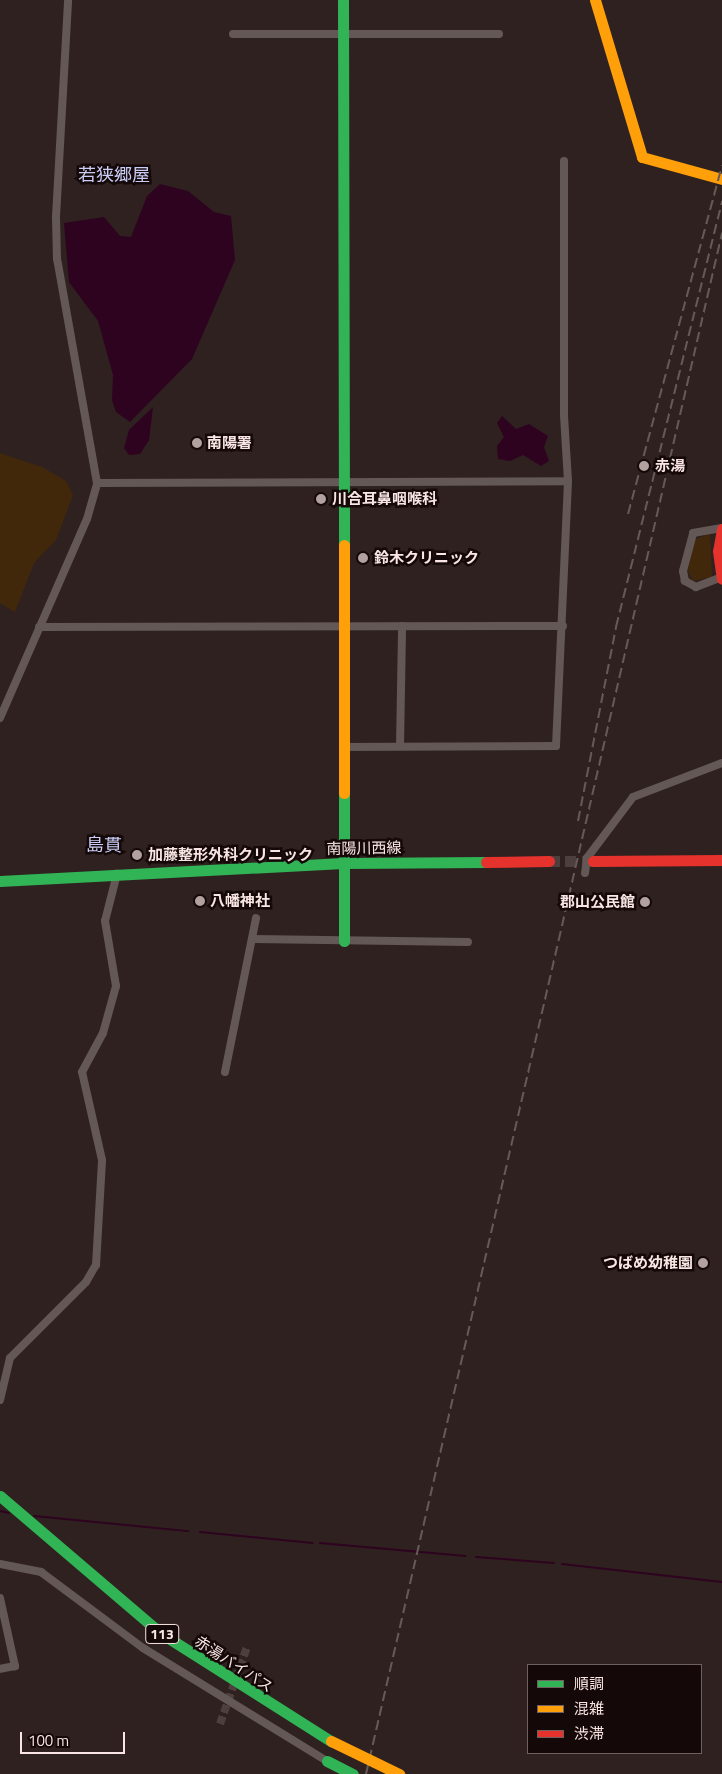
<!DOCTYPE html>
<html>
<head>
<meta charset="utf-8">
<style>
	body { margin:0 }
	#map { position:relative; width:722px; height:1774px; overflow:hidden; background:#2f211f; font-family:"Titillium Web","Noto Sans JP",sans-serif }
	div>[style] { position:absolute }
	.green>* { inset:0; background:#42280b }
	.water>* { inset:0; background:#2e031f }
	.stream>* { height:2px; margin:-1px; padding:0 1px; transform-origin:1px; border-radius:1px; background:#2e031f }
	.street-tunnel>* { height:8px; margin-top:-4px; transform-origin:0; background:repeating-linear-gradient(90deg,#4d3f3d 0 8px,transparent 0 12px) }
	.secondary-tunnel>* { height:11px; margin-top:-5.5px; transform-origin:0; background:repeating-linear-gradient(90deg,#4d3f3d 0 11px,transparent 0 16.5px) }
	.street>* { height:8px; margin:-4px; padding:0 4px; transform-origin:4px; border-radius:4px; background:#635855 }
	.fast>* { height:11px; margin:-5.5px; padding:0 5.5px; transform-origin:5.5px; border-radius:5.5px; background:#30b455 }
	.slow>* { height:11px; margin:-5.5px; padding:0 5.5px; transform-origin:5.5px; border-radius:5.5px; background:#ff9f0a }
	.jam>* { height:11px; margin:-5.5px; padding:0 5.5px; transform-origin:5.5px; border-radius:5.5px; background:#e5322d }
	.rail>* { height:2px; margin-top:-1px; transform-origin:0; background:repeating-linear-gradient(90deg,#655a56 0 10px,transparent 0 15px) }
	.slow-bridge>* { height:11px; margin:-5.5px; padding:0 5.5px; transform-origin:5.5px; border-radius:5.5px; background:#ff9f0a }
	.dots>* { width:14px; height:14px; translate:-50% -50%; box-sizing:border-box; border:2px solid #140908; border-radius:50% }
	span { translate:-50% -50%; white-space:nowrap; text-align:center; line-height:1.15; -webkit-text-stroke:5px #140908; paint-order:stroke }
	.shield-label span { padding:1px 4px; background:#140908; border:1px solid; border-radius:4px; -webkit-text-stroke-width:0 }
	.shield-label { font-size:14px; color:#f9e6e4; font-weight:700 }
	.poi-label { font-size:15px; color:#f9e6e4; font-weight:700 }
	.left { translate:0 -50%; text-align:left }
	.right { translate:-100% -50%; text-align:right }
	.street-label { font-size:15px; color:#f9e6e4 }
	.quarter-label { font-size:18px; color:#cacdf8 }
	.legend { position:absolute; left:527px; top:1664px; width:175px; height:90px; box-sizing:border-box; background:#140908; border:1px solid #706160; margin:0; padding:6px 9px; list-style:none; font-size:15px; color:#f9e6e4 }
	.legend li { display:flex; align-items:center; gap:10px; height:25px }
	.legend b { width:25px; border:1px solid #706160 }
	.scale { position:absolute; left:20px; top:1732px; width:105px; height:22px; box-sizing:border-box; border:2px solid #f9e6e4; border-top:0; padding-left:6px; font-size:15px; line-height:18px; white-space:nowrap; color:#f9e6e4; -webkit-text-stroke:4px #140908; paint-order:stroke }
</style>
</head>
<body>
<div id="map">
	<div class="green">
		<i style="clip-path:polygon(0 453px,42px 467px,66px 481px,73px 495px,56px 540px,34px 563px,15px 612px,0 603px)"></i>
		<i style="clip-path:polygon(710px 533px,712px 577px,693px 581px,688px 571px,693px 541px)"></i>
	</div>
	<div class="water">
		<i style="clip-path:polygon(160px 184px,188px 191px,214px 212px,231px 216px,235px 260px,192px 359px,130px 422px,116px 412px,112px 400px,113px 375px,98px 321px,69px 282px,64px 223px,104px 217px,120px 236px,131px 237px,147px 196px)"></i>
		<i style="clip-path:polygon(153px 407px,149px 440px,140px 454px,129px 455px,124px 448px,129px 430px)"></i>
		<i style="clip-path:polygon(502px 416px,516px 429px,529px 424px,548px 436px,544px 447px,549px 461px,541px 466px,523px 455px,510px 461px,498px 459px,497px 446px,504px 437px,497px 423px)"></i>
	</div>
	<div class="stream">
		<i style="left:0;top:1511px;width:9px;rotate:13deg"></i>
		<i style="left:34px;top:1516px;width:155px;rotate:5.6deg"></i>
		<i style="left:200px;top:1532px;width:113px;rotate:5.6deg"></i>
		<i style="left:320px;top:1543px;width:146px;rotate:5.1deg"></i>
		<i style="left:476px;top:1557px;width:78px;rotate:4.4deg"></i>
		<i style="left:562px;top:1564px;width:161px;rotate:6.4deg"></i>
	</div>
	<div class="street-tunnel">
		<i style="left:220px;top:1724px;width:82px;rotate:-70.7deg"></i>
	</div>
	<div class="secondary-tunnel">
		<i style="left:549px;top:861px;width:44px"></i>
	</div>
	<div class="street">
		<i style="left:233px;top:34px;width:266px"></i>
		<i style="left:97px;top:483px;width:471px;rotate:-0.2deg"></i>
		<i style="left:722px;top:577px;width:28px;rotate:159deg"></i>
		<i style="left:696px;top:587px;width:13px;rotate:-151deg"></i>
		<i style="left:685px;top:581px;width:10px;rotate:-101deg"></i>
		<i style="left:683px;top:571px;width:39px;rotate:-75deg"></i>
		<i style="left:693px;top:533px;width:29px;rotate:-10deg"></i>
		<i style="left:39px;top:627px;width:524px;rotate:-0.11deg"></i>
		<i style="left:0;top:718px;width:217px;rotate:-66.4deg"></i>
		<i style="left:87px;top:519px;width:37px;rotate:-74deg"></i>
		<i style="left:97px;top:483px;width:228px;rotate:-100.1deg"></i>
		<i style="left:57px;top:259px;width:42px;rotate:-91.4deg"></i>
		<i style="left:56px;top:217px;width:217px;rotate:-86.8deg"></i>
		<i style="left:400px;top:746px;width:120px;rotate:-89deg"></i>
		<i style="left:343px;top:747px;width:213px;rotate:-0.3deg"></i>
		<i style="left:556px;top:746px;width:265px;rotate:-87.4deg"></i>
		<i style="left:568px;top:481px;width:66px;rotate:-93.5deg"></i>
		<i style="left:564px;top:415px;width:254px;rotate:-90deg"></i>
		<i style="left:585px;top:873px;width:15px;rotate:-82deg"></i>
		<i style="left:587px;top:858px;width:76px;rotate:-53deg"></i>
		<i style="left:633px;top:797px;width:95px;rotate:-20.9deg"></i>
		<i style="left:252px;top:939px;width:216px;rotate:0.8deg"></i>
		<i style="left:225px;top:1072px;width:157px;rotate:-78.6deg"></i>
		<i style="left:0;top:1400px;width:43px;rotate:-76.6deg"></i>
		<i style="left:10px;top:1358px;width:107px;rotate:-45deg"></i>
		<i style="left:86px;top:1282px;width:20px;rotate:-60deg"></i>
		<i style="left:96px;top:1265px;width:105px;rotate:-86.7deg"></i>
		<i style="left:102px;top:1160px;width:90px;rotate:-102.8deg"></i>
		<i style="left:82px;top:1072px;width:44px;rotate:-61.7deg"></i>
		<i style="left:103px;top:1033px;width:49px;rotate:-74.5deg"></i>
		<i style="left:116px;top:986px;width:66px;rotate:-99.6deg"></i>
		<i style="left:105px;top:921px;width:49px;rotate:-75.7deg"></i>
		<i style="left:0;top:1564px;width:42px;rotate:11deg"></i>
		<i style="left:41px;top:1572px;width:127px;rotate:36.7deg"></i>
		<i style="left:143px;top:1648px;width:216px;rotate:31.6deg"></i>
		<i style="left:0;top:1598px;width:70px;rotate:77.6deg"></i>
		<i style="left:15px;top:1666px;width:15px;rotate:169deg"></i>
	</div>
	<div class="fast">
		<i style="left:343px;top:0;width:545px;rotate:89.89deg"></i>
		<i style="left:344px;top:793px;width:148px;rotate:90deg"></i>
		<i style="left:0;top:881px;width:344px;rotate:-3deg"></i>
		<i style="left:344px;top:863px;width:142px;rotate:-0.4deg"></i>
		<i style="left:0;top:1496px;width:209px;rotate:40.5deg"></i>
		<i style="left:159px;top:1632px;width:204px;rotate:32.4deg"></i>
		<i style="left:327px;top:1761px;width:29px;rotate:27deg"></i>
	</div>
	<div class="slow">
		<i style="left:595px;top:0;width:164px;rotate:73.3deg"></i>
		<i style="left:642px;top:157px;width:83px;rotate:15.4deg"></i>
		<i style="left:344px;top:545px;width:248px;rotate:90deg"></i>
	</div>
	<div class="jam">
		<i style="left:722px;top:529px;width:22px;rotate:100deg"></i>
		<i style="left:718px;top:551px;width:28px;rotate:82deg"></i>
		<i style="left:593px;top:861px;width:129px;rotate:-0.4deg"></i>
		<i style="left:486px;top:862px;width:63px;rotate:-0.9deg"></i>
	</div>
	<div class="rail">
		<i style="left:628px;top:514px;width:361px;rotate:-74.9deg"></i>
		<i style="left:578px;top:821px;width:198px;rotate:-78.9deg"></i>
		<i style="left:616px;top:627px;width:439px;rotate:-76deg"></i>
		<i style="left:366px;top:1774px;width:1582px;rotate:-76.99deg"></i>
	</div>
	<div class="slow-bridge">
		<i style="left:331px;top:1741px;width:76px;rotate:25.9deg"></i>
	</div>
	<div class="dots">
		<i style="left:197px;top:443px;background:#b2a19f"></i>
		<i style="left:644px;top:466px;background:#b2a19f"></i>
		<i style="left:321px;top:499px;background:#b2a19f"></i>
		<i style="left:363px;top:558px;background:#b2a19f"></i>
		<i style="left:137px;top:855px;background:#b2a19f"></i>
		<i style="left:200px;top:901px;background:#b2a19f"></i>
		<i style="left:645px;top:902px;background:#b2a19f"></i>
		<i style="left:703px;top:1263px;background:#b2a19f"></i>
	</div>
	<div class="shield-label">
		<span style="left:162px;top:1634px">113</span>
	</div>
	<div class="poi-label">
		<span class="left" style="left:207px;top:443px">南陽署</span>
		<span class="left" style="left:655px;top:466px">赤湯</span>
		<span class="left" style="left:332px;top:499px">川合耳鼻咽喉科</span>
		<span class="left" style="left:374px;top:558px">鈴木クリニック</span>
		<span class="left" style="left:148px;top:855px">加藤整形外科クリニック</span>
		<span class="left" style="left:210px;top:901px">八幡神社</span>
		<span class="right" style="left:635px;top:902px">郡山公民館</span>
		<span class="right" style="left:693px;top:1263px">つばめ幼稚園</span>
	</div>
	<div class="street-label">
		<span style="left:364px;top:848px;rotate:-1deg">南陽川西線</span>
		<span style="left:234px;top:1664px;rotate:33deg">赤湯バイパス</span>
	</div>
	<div class="quarter-label">
		<span style="left:114px;top:175px">若狭郷屋</span>
		<span style="left:104px;top:845px">島貫</span>
	</div>
	<ul class="legend">
	<li><b style="height:6px;background:#30b455"></b>順調</li>
	<li><b style="height:6px;background:#ff9f0a"></b>混雑</li>
	<li><b style="height:6px;background:#e5322d"></b>渋滞</li>
	</ul>
	<div class="scale">100 m</div>
</div>
</body>
</html>
